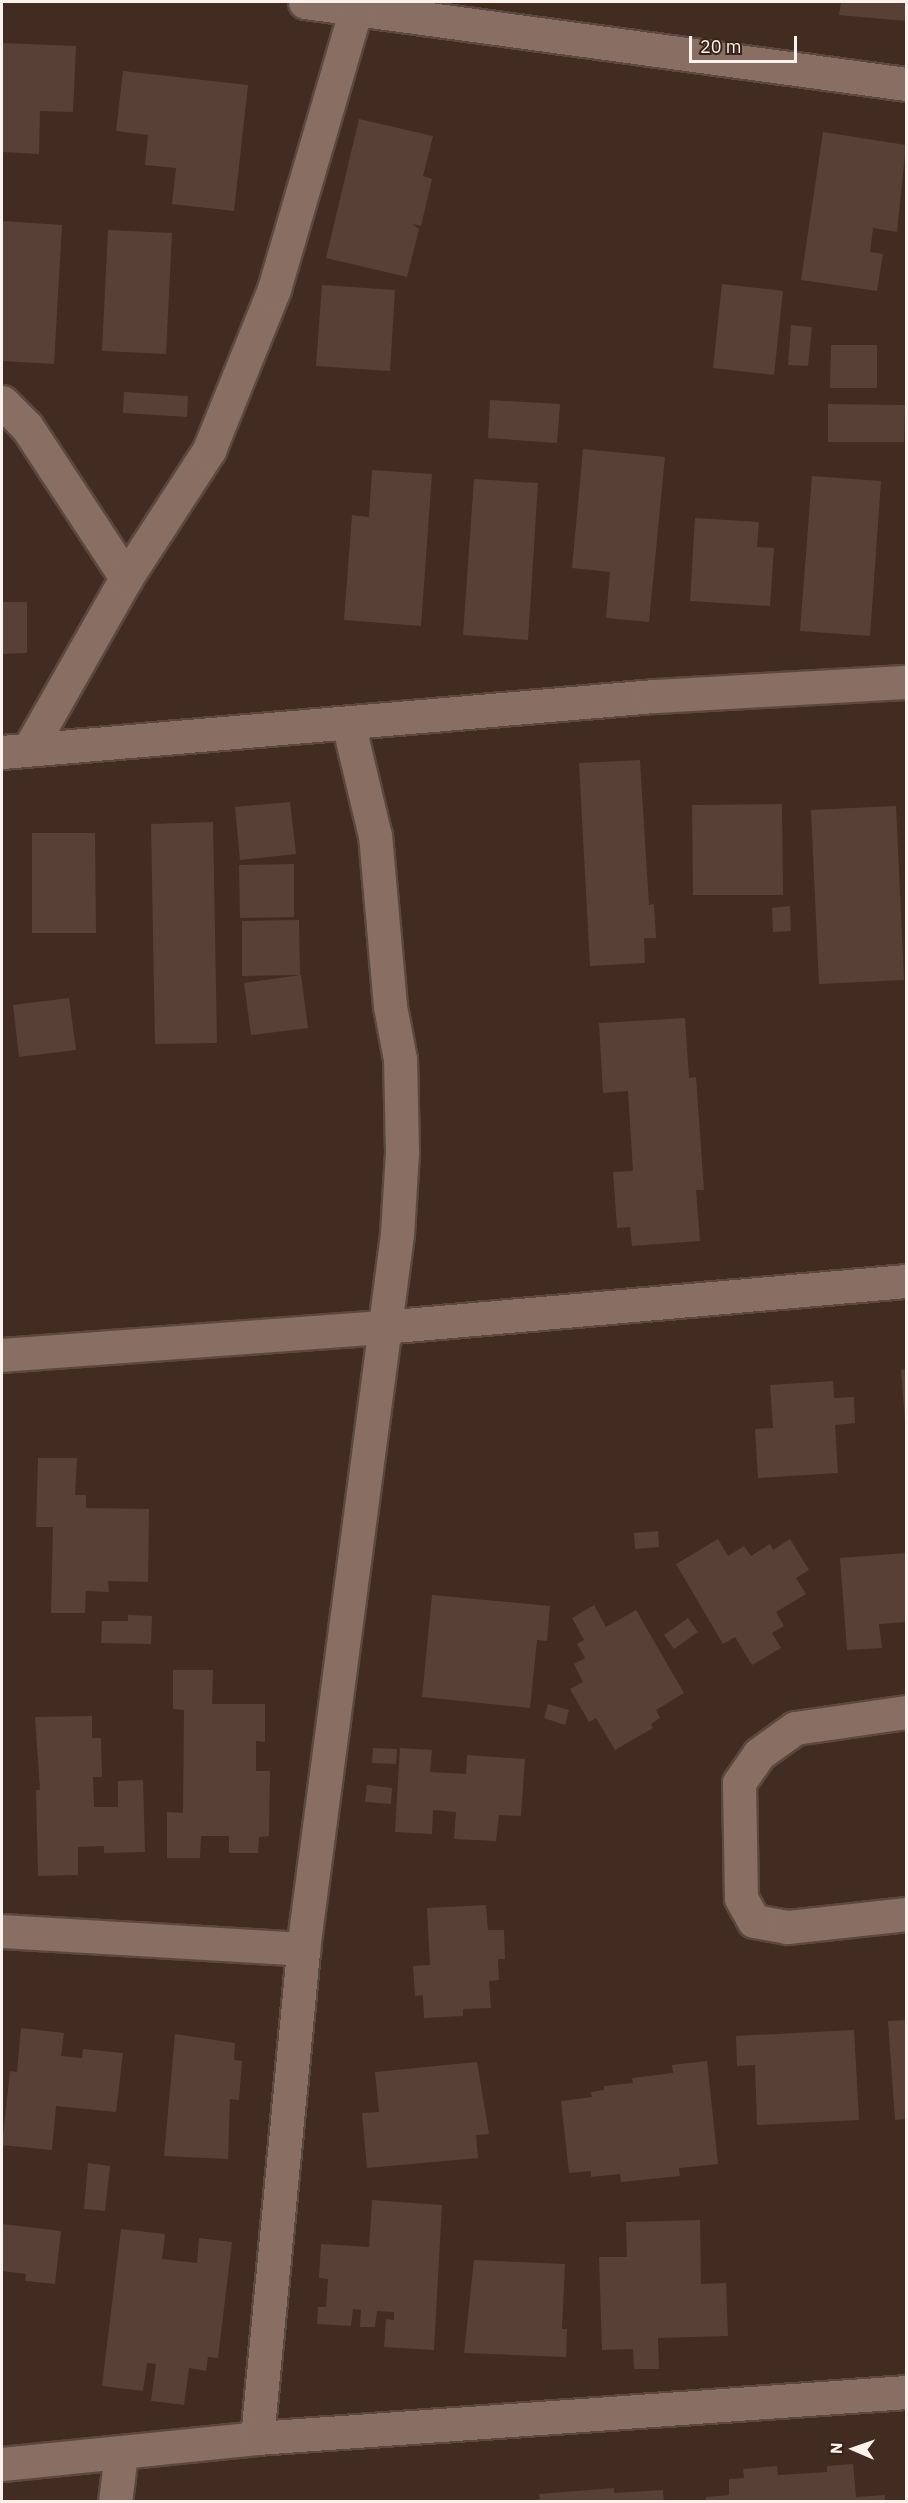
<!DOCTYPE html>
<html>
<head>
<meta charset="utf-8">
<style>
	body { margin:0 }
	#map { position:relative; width:908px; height:2503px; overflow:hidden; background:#422b21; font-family:"IBM Plex Sans",sans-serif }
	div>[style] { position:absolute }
	.building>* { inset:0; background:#584036 }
	.roads { filter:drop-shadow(2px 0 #5b4840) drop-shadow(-2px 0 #5b4840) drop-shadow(0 2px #5b4840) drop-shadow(0 -2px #5b4840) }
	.minor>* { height:33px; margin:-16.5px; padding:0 16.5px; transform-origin:16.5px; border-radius:16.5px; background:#896f63 }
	span { translate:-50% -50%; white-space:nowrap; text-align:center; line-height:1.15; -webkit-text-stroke:5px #372218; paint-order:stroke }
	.frame { position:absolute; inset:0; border:3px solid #fdf1ec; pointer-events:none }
	.north { position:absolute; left:824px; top:2419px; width:60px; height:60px; -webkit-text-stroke:4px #372218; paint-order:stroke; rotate:272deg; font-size:16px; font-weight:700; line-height:24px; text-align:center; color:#fdf1ec }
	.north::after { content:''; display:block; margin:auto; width:21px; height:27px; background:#fdf1ec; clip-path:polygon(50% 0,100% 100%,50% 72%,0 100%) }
	.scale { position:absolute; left:689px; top:36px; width:108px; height:27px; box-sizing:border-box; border:3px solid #fdf1ec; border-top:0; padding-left:8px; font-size:18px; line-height:21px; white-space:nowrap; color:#fdf1ec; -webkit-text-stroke:4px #372218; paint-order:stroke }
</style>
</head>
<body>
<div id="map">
	<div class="building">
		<i style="clip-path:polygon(841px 2px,906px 2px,906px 21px,839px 15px)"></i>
		<i style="clip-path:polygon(2px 43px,76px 46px,73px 112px,40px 111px,39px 154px,2px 152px)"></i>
		<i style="clip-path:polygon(123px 71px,248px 85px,234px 211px,172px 204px,176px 168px,145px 165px,148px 135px,116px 131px)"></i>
		<i style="clip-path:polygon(359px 119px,433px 136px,423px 176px,432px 179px,421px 226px,412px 224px,419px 229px,407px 277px,326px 258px)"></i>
		<i style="clip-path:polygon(823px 132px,906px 145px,897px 232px,873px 228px,870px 252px,883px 254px,877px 291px,801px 280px)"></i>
		<i style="clip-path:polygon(2px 221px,62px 225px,54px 364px,2px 361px)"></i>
		<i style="clip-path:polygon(108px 230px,172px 233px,166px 354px,102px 351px)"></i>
		<i style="clip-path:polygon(722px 284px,783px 291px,774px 375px,713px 368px)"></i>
		<i style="clip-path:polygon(322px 285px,395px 290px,390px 371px,316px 366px)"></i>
		<i style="clip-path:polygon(791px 325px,812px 327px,808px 366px,788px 365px)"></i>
		<i style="clip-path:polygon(831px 345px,877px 345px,877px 388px,830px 388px)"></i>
		<i style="clip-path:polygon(124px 392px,188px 396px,187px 417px,123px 413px)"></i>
		<i style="clip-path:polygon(490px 400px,560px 404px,557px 443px,488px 438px)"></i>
		<i style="clip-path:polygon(828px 404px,905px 405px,904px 442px,828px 442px)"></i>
		<i style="clip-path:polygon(583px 449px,665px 457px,649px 622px,606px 618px,610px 572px,572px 568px)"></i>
		<i style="clip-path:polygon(372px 470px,432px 474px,421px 626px,344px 620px,352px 515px,369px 517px)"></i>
		<i style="clip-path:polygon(812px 476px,881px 481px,870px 636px,800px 631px)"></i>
		<i style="clip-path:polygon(474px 479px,538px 483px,528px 640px,463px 635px)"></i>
		<i style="clip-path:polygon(695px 518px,759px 522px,757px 547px,774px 548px,770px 606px,690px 601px)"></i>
		<i style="clip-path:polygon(2px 602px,27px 602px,27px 653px,2px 654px)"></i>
		<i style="clip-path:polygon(640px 760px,649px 905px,654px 904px,656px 938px,644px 938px,645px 963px,590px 966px,579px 763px)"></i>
		<i style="clip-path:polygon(290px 802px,296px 854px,240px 860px,235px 807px)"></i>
		<i style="clip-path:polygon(782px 804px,783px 895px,693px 895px,692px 805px)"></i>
		<i style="clip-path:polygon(896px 806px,904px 980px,819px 984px,811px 810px)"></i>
		<i style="clip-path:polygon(213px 822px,217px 1043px,155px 1044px,151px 824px)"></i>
		<i style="clip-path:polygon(32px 833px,95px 833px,96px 933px,32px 933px)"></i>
		<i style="clip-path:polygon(294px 864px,294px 917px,240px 918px,239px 865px)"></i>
		<i style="clip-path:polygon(790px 906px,791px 931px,773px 932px,772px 908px)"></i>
		<i style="clip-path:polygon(299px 920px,300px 975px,242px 976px,242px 921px)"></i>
		<i style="clip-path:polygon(301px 975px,308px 1028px,251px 1035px,244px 983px)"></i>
		<i style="clip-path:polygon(69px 998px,76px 1050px,19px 1057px,13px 1005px)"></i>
		<i style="clip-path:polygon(685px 1018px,689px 1078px,696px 1077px,704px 1190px,696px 1190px,700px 1241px,632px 1246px,630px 1227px,617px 1228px,613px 1172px,633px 1171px,628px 1091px,603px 1093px,599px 1023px)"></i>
		<i style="clip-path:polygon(906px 1369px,906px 1422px,905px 1422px,901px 1370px)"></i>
		<i style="clip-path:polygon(833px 1381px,834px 1398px,854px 1397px,855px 1423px,835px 1425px,838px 1473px,758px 1478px,755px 1429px,773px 1428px,770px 1385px)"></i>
		<i style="clip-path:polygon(38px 1458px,77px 1458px,75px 1495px,86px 1495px,86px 1508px,149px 1509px,148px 1582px,108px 1581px,109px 1592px,86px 1591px,85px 1613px,51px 1613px,53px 1527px,36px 1527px)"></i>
		<i style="clip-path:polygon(658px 1531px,659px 1547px,635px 1549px,634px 1533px)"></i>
		<i style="clip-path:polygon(718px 1539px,728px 1556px,744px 1546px,751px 1556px,770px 1544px,773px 1550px,790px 1539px,809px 1570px,796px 1578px,806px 1594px,776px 1612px,784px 1626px,772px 1633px,781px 1648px,752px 1665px,735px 1637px,723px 1644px,676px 1564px)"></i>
		<i style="clip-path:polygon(906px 1553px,906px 1622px,879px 1624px,882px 1648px,847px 1650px,840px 1558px)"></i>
		<i style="clip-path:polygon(432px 1595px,550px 1606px,547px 1641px,537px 1640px,530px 1708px,422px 1697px)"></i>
		<i style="clip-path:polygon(594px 1605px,606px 1627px,636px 1610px,684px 1693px,656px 1710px,660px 1718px,651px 1724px,653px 1728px,615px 1750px,596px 1718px,589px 1722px,570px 1689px,583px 1682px,574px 1664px,585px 1658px,577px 1644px,584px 1640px,572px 1618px)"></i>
		<i style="clip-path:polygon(128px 1615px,152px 1616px,151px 1644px,101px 1643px,102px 1621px,128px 1621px)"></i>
		<i style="clip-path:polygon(688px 1618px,698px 1632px,674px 1649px,664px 1635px)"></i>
		<i style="clip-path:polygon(173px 1670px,213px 1670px,212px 1704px,265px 1704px,265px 1742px,256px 1741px,256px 1771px,270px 1771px,269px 1836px,259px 1837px,258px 1853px,229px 1853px,229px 1836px,201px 1836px,200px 1858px,167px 1858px,167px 1812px,183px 1813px,184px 1710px,173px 1709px)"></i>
		<i style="clip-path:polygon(548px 1704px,569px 1710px,565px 1725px,544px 1718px)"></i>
		<i style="clip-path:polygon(92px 1716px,92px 1738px,101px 1738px,102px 1777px,93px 1777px,94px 1807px,118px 1807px,118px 1781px,143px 1780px,145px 1852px,104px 1853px,104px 1846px,78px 1847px,78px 1875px,38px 1876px,36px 1790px,40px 1790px,35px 1717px)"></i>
		<i style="clip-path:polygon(373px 1748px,397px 1749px,396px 1764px,372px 1763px)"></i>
		<i style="clip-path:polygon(400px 1748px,432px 1750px,430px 1772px,466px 1774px,467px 1755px,525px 1759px,521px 1816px,499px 1815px,496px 1841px,454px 1839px,456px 1812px,433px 1810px,432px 1834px,395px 1832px)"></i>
		<i style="clip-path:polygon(367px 1785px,392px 1788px,391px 1804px,365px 1802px)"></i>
		<i style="clip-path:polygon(486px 1905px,488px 1930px,504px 1930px,505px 1959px,498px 1959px,499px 1980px,489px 1981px,491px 2008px,463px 2009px,463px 2016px,424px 2018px,423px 1995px,415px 1996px,413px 1966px,430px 1965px,427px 1908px)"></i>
		<i style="clip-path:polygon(906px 2020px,906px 2119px,895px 2120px,888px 2021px)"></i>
		<i style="clip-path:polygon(21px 2028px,64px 2033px,61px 2056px,82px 2058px,83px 2049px,123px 2053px,116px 2112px,56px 2106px,52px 2150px,2px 2145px,10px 2071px,17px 2072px)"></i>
		<i style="clip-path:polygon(854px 2030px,859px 2120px,757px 2125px,755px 2065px,737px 2066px,736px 2036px)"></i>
		<i style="clip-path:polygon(175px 2034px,235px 2043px,234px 2060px,242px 2061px,239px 2100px,230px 2099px,228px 2159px,164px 2156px)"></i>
		<i style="clip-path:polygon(707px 2061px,718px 2164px,679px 2168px,680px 2176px,621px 2182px,620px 2174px,591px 2177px,591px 2171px,569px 2173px,561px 2101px,592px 2097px,591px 2092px,604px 2090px,604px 2086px,633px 2083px,632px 2078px,673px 2073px,672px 2065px)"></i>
		<i style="clip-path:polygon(477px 2062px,489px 2134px,476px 2135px,478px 2158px,367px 2168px,362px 2113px,379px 2112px,375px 2072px)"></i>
		<i style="clip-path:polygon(88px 2163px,110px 2166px,105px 2211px,84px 2209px)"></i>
		<i style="clip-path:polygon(372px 2200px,442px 2205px,434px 2350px,384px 2347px,386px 2319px,394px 2320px,394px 2312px,377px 2311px,375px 2327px,360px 2327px,361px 2310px,353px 2309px,351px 2326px,317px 2324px,318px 2307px,326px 2307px,328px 2279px,319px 2278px,321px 2244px,369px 2247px)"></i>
		<i style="clip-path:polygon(700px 2220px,701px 2284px,726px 2283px,728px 2336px,658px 2338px,659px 2369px,634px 2369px,633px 2349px,602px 2350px,599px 2257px,627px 2257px,626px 2222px)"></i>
		<i style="clip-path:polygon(2px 2224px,61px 2231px,55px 2284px,25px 2281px,26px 2274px,2px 2271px)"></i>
		<i style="clip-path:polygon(121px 2229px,165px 2234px,162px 2259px,197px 2263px,199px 2238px,232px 2242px,218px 2358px,208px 2357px,206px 2371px,189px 2368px,184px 2405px,151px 2401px,156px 2364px,147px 2363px,143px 2391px,102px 2386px)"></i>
		<i style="clip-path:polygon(474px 2260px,565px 2264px,562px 2329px,567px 2329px,566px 2357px,464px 2353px)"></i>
		<i style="clip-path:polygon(853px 2464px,856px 2497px,885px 2495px,885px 2502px,706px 2502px,706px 2497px,729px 2495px,729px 2479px,744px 2478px,743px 2469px,777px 2466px,778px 2475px,827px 2472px,827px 2466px)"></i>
		<i style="clip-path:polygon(614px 2488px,614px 2493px,663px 2490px,664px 2502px,528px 2502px,540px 2499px,539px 2494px)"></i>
	</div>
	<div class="roads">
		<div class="minor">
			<i style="left:305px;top:2px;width:607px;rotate:7.77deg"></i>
			<i style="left:2px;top:402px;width:35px;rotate:45deg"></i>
			<i style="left:27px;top:427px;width:181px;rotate:56.7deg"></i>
			<i style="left:29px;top:749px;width:197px;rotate:-60.4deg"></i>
			<i style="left:126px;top:578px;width:153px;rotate:-57deg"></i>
			<i style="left:209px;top:450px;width:174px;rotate:-68deg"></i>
			<i style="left:274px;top:289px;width:299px;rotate:-73.7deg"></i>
			<i style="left:2px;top:752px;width:654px;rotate:-4.91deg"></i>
			<i style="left:654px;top:696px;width:252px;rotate:-3.2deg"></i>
			<i style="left:2px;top:1355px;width:382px;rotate:-4.2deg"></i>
			<i style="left:383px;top:1327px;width:525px;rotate:-5.03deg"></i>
			<i style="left:906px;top:1712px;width:112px;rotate:171.8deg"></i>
			<i style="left:795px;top:1728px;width:44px;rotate:144.2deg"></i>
			<i style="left:759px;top:1754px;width:35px;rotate:125deg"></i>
			<i style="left:739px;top:1783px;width:115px;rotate:89deg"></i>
			<i style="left:741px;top:1898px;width:26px;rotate:61deg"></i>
			<i style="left:754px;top:1921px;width:34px;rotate:10deg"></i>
			<i style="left:787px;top:1927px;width:120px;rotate:-6.2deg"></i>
			<i style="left:2px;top:1931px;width:302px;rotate:3.4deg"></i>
			<i style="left:257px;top:2438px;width:491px;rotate:-84.6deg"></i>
			<i style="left:303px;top:1949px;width:721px;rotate:-82.51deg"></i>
			<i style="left:397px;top:1234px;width:82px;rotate:-86.5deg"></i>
			<i style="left:402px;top:1152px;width:93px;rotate:-91.2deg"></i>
			<i style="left:400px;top:1059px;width:54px;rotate:-100.7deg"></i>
			<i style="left:390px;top:1006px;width:171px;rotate:-95deg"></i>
			<i style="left:375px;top:836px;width:116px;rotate:-103.4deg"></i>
			<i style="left:2px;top:2464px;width:256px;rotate:-5.8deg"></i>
			<i style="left:257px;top:2438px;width:651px;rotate:-4.05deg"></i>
			<i style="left:115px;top:2502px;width:49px;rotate:-83deg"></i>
		</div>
	</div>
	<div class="frame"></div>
	<div class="north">N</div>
	<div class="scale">20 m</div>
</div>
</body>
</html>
